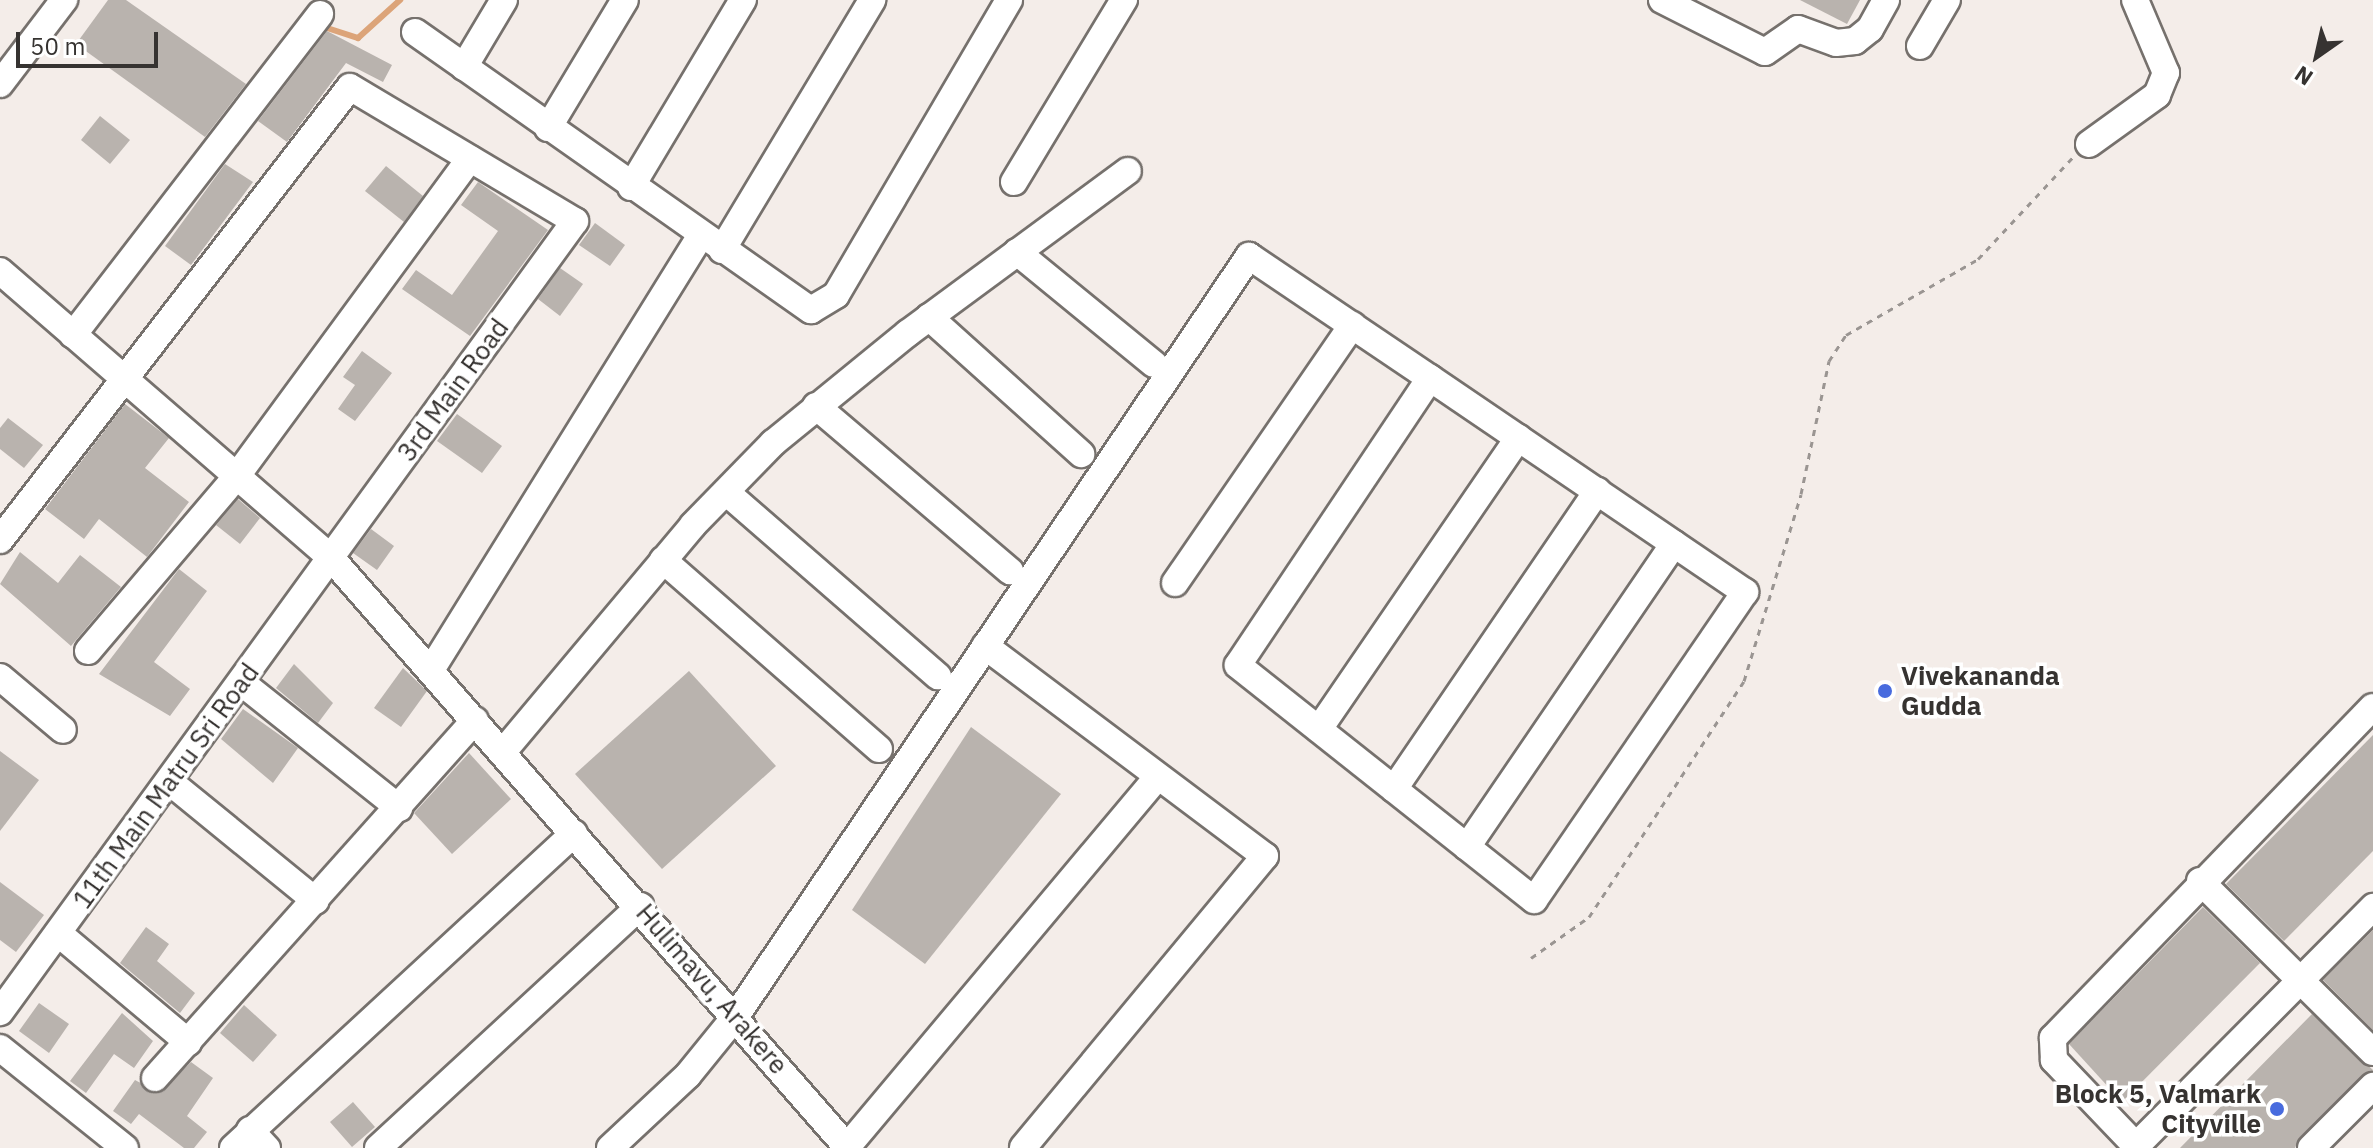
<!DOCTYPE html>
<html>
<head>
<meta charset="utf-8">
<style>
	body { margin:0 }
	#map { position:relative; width:2373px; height:1148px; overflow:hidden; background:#f4ede9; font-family:"IBM Plex Sans",sans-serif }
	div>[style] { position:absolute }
	.stream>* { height:6px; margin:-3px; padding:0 3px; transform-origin:3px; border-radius:3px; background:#dca479 }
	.building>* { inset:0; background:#b9b3ae }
	.path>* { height:3px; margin-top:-1.5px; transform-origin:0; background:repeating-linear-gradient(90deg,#9a9592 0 6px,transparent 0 12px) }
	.roads { filter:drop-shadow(2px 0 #76716d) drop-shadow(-2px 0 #76716d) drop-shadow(0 2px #76716d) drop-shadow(0 -2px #76716d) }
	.minor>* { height:26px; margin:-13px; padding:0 13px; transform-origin:13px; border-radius:13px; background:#fff }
	.dots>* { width:22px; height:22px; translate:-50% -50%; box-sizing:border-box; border:4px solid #fff; border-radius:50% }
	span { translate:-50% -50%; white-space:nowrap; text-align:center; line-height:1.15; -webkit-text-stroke:7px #fff; paint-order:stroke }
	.street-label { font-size:26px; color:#363331 }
	.poi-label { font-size:26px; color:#363331; font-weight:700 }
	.left { translate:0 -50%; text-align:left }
	.right { translate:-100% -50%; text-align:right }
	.north { position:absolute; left:2277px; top:16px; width:80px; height:80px; -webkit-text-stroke:6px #fff; paint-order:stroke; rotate:214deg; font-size:22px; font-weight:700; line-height:32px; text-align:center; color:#363331 }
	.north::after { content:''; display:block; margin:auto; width:28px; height:36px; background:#363331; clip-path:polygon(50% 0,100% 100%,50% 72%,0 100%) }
	.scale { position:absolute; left:16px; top:32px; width:142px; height:36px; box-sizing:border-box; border:4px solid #363331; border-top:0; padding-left:10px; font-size:24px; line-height:28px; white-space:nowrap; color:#363331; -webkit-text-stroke:6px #fff; paint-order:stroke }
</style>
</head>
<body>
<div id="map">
	<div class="stream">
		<i style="left:324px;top:27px;width:36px;rotate:18deg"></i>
		<i style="left:358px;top:38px;width:57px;rotate:-42.1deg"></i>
	</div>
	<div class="building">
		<i style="clip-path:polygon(108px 0,126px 0,246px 84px,205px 137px,76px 44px)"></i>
		<i style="clip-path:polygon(1800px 0,1860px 0,1847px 24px)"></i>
		<i style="clip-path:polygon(327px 31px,392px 65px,383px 82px,346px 63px,287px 142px,258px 121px)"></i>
		<i style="clip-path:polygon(100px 116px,130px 140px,110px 164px,81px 140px)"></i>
		<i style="clip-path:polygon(225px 164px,253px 182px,191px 265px,165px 246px)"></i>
		<i style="clip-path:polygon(386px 166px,423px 196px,404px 222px,365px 191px)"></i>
		<i style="clip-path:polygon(478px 182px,548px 230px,470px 336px,402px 289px,416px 270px,452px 295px,498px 231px,461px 205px)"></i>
		<i style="clip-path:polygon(595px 223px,625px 245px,610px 266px,579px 245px)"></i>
		<i style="clip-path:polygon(560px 268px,583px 284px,560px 316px,538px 299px)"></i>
		<i style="clip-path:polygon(362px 351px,392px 373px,355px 421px,338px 409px,355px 385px,343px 377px)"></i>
		<i style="clip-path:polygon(125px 404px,169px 438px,145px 468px,189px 502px,147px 557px,99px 519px,84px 539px,45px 509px)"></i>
		<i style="clip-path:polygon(457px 414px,502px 446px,482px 473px,437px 441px)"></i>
		<i style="clip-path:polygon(8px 418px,43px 445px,24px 468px,0 449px,0 428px)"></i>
		<i style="clip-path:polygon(238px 499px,260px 518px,240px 544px,216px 525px)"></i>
		<i style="clip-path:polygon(371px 529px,394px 546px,377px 570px,353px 553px)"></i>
		<i style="clip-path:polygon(20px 552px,58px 583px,80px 555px,121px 587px,71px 646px,0 584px)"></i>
		<i style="clip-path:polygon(179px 569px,207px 591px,154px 662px,190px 689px,170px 716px,99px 674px)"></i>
		<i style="clip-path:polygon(294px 664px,333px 703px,318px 723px,276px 688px)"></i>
		<i style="clip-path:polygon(403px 668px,427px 691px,401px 727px,374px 708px)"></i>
		<i style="clip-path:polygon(689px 671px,776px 766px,662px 869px,575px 774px)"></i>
		<i style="clip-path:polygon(243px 709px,298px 748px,273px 783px,221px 739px)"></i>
		<i style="clip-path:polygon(971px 727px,1061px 794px,925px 964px,852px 910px)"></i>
		<i style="clip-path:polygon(2373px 735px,2373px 851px,2284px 941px,2226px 884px)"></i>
		<i style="clip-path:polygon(0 751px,39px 780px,0 831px)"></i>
		<i style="clip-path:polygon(469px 753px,511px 799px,452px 854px,414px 813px)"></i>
		<i style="clip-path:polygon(0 882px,44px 915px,16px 952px,0 940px)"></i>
		<i style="clip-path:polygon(2203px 907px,2260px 963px,2122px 1102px,2069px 1044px)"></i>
		<i style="clip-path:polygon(146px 927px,169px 944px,157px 961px,195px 993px,180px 1013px,120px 963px)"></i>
		<i style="clip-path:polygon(2373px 930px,2373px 1030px,2323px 980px)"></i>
		<i style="clip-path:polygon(39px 1003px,69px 1024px,49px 1053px,19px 1031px)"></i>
		<i style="clip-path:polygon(244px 1005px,277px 1035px,253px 1062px,220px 1033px)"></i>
		<i style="clip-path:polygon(122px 1013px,153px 1041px,134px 1068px,114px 1054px,86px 1093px,70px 1081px)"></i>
		<i style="clip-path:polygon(2312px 1014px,2373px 1070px,2300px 1137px,2295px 1148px,2180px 1148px)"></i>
		<i style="clip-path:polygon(191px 1062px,213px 1078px,187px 1116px,207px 1132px,194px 1148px,184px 1148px,139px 1114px,131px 1124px,113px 1111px,135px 1080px,159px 1093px)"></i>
		<i style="clip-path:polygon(353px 1102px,375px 1127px,352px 1147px,330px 1122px)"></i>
	</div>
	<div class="path">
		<i style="left:1531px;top:958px;width:71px;rotate:-35.3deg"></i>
		<i style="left:1589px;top:917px;width:282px;rotate:-56.7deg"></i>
		<i style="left:1744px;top:681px;width:195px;rotate:-73deg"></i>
		<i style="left:1801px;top:494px;width:136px;rotate:-78.1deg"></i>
		<i style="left:1829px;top:361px;width:31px;rotate:-57deg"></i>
		<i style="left:1846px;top:335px;width:152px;rotate:-29.9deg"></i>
		<i style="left:1978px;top:259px;width:139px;rotate:-47deg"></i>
	</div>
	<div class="roads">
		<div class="minor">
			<i style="left:1662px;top:0;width:115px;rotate:26.8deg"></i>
			<i style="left:1765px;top:52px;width:40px;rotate:-34.9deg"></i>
			<i style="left:1798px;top:29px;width:40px;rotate:20.2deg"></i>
			<i style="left:1836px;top:43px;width:19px;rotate:-6deg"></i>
			<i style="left:1855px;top:41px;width:19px;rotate:-39deg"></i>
			<i style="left:1870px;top:29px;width:33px;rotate:-61deg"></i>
			<i style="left:415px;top:32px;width:484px;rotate:35.1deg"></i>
			<i style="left:811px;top:310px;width:29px;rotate:-31deg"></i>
			<i style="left:836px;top:295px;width:342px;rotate:-59.6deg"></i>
			<i style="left:1920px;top:46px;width:53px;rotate:-59.6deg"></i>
			<i style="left:464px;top:67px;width:78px;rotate:-59.2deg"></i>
			<i style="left:0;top:84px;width:106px;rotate:-52.7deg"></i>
			<i style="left:548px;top:128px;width:149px;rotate:-59deg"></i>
			<i style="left:2089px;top:144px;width:84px;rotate:-35.8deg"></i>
			<i style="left:2157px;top:95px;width:24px;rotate:-68deg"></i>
			<i style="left:2166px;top:73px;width:79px;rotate:-113deg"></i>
			<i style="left:1014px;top:182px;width:213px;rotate:-58.9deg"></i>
			<i style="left:631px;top:187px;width:218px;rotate:-59.1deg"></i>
			<i style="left:722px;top:250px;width:292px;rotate:-59deg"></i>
			<i style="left:1017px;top:252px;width:177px;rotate:39.3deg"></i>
			<i style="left:0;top:271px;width:440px;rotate:40.9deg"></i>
			<i style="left:332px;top:559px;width:783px;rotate:48.78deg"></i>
			<i style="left:929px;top:317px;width:205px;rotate:42deg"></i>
			<i style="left:73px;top:335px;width:405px;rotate:-52.4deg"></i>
			<i style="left:816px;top:406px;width:255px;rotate:40.4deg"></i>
			<i style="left:726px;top:492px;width:281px;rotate:41deg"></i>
			<i style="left:0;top:540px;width:572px;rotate:-52.31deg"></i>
			<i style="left:350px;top:87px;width:262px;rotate:30.8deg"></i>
			<i style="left:575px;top:221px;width:978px;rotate:126.01deg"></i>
			<i style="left:663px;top:560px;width:287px;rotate:41.2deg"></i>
			<i style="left:1175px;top:583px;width:313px;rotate:-55.5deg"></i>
			<i style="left:985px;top:646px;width:350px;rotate:36.9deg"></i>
			<i style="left:1265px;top:856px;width:379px;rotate:129.7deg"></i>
			<i style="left:88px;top:651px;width:228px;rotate:-49.6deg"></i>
			<i style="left:236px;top:477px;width:395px;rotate:-53.7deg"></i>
			<i style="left:431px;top:670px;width:512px;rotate:-58.17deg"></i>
			<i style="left:0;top:677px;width:82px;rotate:40.1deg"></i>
			<i style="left:242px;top:683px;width:201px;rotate:38.5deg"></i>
			<i style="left:1319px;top:729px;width:353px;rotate:-55.6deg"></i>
			<i style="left:502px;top:753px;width:297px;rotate:-50deg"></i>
			<i style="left:693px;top:525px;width:115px;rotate:-45.7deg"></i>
			<i style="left:773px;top:443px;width:174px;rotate:-39.2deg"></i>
			<i style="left:908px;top:333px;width:273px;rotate:-36.4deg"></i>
			<i style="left:170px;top:782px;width:188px;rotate:39.2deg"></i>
			<i style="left:1394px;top:789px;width:361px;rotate:-55.7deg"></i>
			<i style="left:1467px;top:847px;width:367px;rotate:-55.7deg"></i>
			<i style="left:2200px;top:881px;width:243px;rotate:44.7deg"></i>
			<i style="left:58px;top:933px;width:170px;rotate:40deg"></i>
			<i style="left:0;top:1048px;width:160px;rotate:38.7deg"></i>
			<i style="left:155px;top:1078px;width:480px;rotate:-48.2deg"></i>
			<i style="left:250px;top:1130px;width:25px;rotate:47deg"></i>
			<i style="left:2136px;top:1146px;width:337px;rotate:-45.2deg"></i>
			<i style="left:847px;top:1147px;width:483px;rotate:-50deg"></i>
			<i style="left:233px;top:1148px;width:464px;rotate:-42.7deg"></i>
			<i style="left:378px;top:1148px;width:357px;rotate:-42.7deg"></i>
			<i style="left:610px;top:1148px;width:107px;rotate:-43.1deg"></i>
			<i style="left:688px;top:1075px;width:76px;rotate:-50.9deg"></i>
			<i style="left:736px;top:1016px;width:917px;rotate:-55.98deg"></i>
			<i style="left:1249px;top:256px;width:218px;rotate:34deg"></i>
			<i style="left:1430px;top:378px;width:381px;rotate:34.2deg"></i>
			<i style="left:1745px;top:592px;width:373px;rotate:124.4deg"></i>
			<i style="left:1534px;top:900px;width:378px;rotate:-141.6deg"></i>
			<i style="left:1238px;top:665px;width:345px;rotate:-56.2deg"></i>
			<i style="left:2138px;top:1148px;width:122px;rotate:-133.7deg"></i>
			<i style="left:2054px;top:1060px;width:22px;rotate:-93deg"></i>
			<i style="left:2053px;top:1038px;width:460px;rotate:-46deg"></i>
			<i style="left:2311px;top:1148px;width:88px;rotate:-45deg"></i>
		</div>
	</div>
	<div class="dots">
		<i style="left:1885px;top:691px;background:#486bde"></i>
		<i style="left:2277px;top:1109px;background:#486bde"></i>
	</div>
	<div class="street-label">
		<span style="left:453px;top:390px;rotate:-54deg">3rd Main Road</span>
		<span style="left:166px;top:786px;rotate:-54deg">11th Main Matru Sri Road</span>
		<span style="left:712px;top:989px;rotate:49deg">Hulimavu, Arakere</span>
	</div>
	<div class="poi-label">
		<span class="left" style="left:1901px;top:691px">Vivekananda<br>Gudda</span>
		<span class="right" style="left:2261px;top:1109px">Block 5, Valmark<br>Cityville</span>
	</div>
	<div class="north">N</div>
	<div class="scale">50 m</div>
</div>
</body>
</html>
